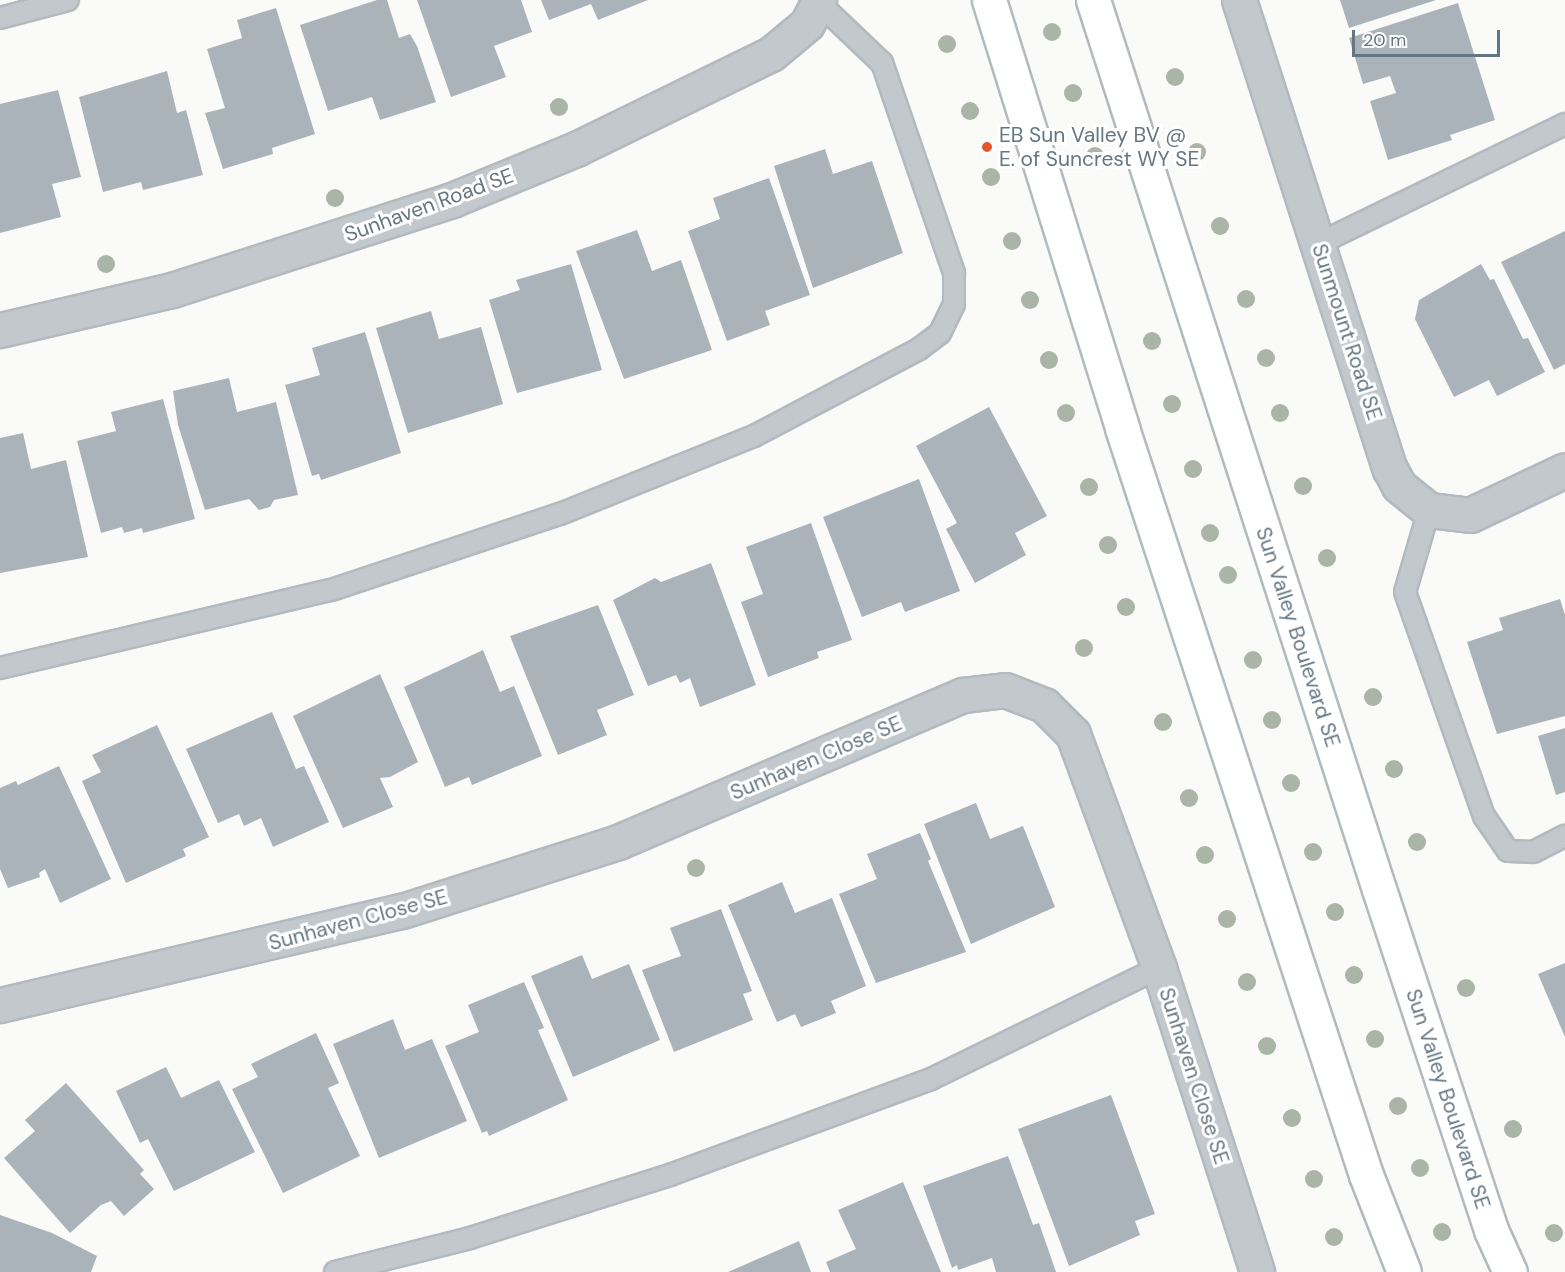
<!DOCTYPE html>
<html>
<head>
<meta charset="utf-8">
<style>
	body { margin:0 }
	#map { position:relative; width:1565px; height:1272px; overflow:hidden; background:#fafaf8; font-family:"DM Sans",sans-serif }
	div>[style] { position:absolute }
	.building>* { inset:0; background:#aab3b9 }
	.roads { filter:drop-shadow(2px 0 #b3babf) drop-shadow(-2px 0 #b3babf) drop-shadow(0 2px #b3babf) drop-shadow(0 -2px #b3babf) }
	.service>* { height:20px; margin:-10px; padding:0 10px; transform-origin:10px; border-radius:10px; background:#c3c8cc }
	.minor>* { height:33px; margin:-16.5px; padding:0 16.5px; transform-origin:16.5px; border-radius:16.5px; background:#c3c8cc }
	.secondary>* { height:33px; margin:-16.5px; padding:0 16.5px; transform-origin:16.5px; border-radius:16.5px; background:#fff }
	.trees>* { width:18px; height:18px; margin:-9px; border-radius:50%; background:#aab4a7 }
	.dots>* { width:16px; height:16px; translate:-50% -50%; box-sizing:border-box; border:3px solid #fff; border-radius:50% }
	span { translate:-50% -50%; white-space:nowrap; text-align:center; line-height:1.15; -webkit-text-stroke:6px #fff; paint-order:stroke }
	.poi-label { font-size:21px; color:#657683 }
	.left { translate:0 -50%; text-align:left }
	.street-label { font-size:21px; color:#657683 }
	.scale { position:absolute; left:1352px; top:30px; width:148px; height:27px; box-sizing:border-box; border:3px solid #657683; border-top:0; padding-left:8px; font-size:18px; line-height:21px; white-space:nowrap; color:#657683; -webkit-text-stroke:4px #fff; paint-order:stroke }
</style>
</head>
<body>
<div id="map">
	<div class="building">
		<i style="clip-path:polygon(377px 0,387px 0,399px 38px,410px 34px,417px 46px,436px 102px,380px 120px,372px 97px,328px 111px,300px 25px)"></i>
		<i style="clip-path:polygon(417px 0,521px 0,532px 32px,494px 46px,506px 77px,451px 97px)"></i>
		<i style="clip-path:polygon(541px 0,648px 0,598px 20px,591px 4px,549px 20px)"></i>
		<i style="clip-path:polygon(1340px 0,1436px 0,1349px 28px)"></i>
		<i style="clip-path:polygon(1458px 3px,1495px 120px,1450px 135px,1452px 140px,1388px 160px,1370px 101px,1396px 93px,1390px 76px,1363px 84px,1349px 38px)"></i>
		<i style="clip-path:polygon(276px 8px,315px 134px,272px 148px,273px 154px,223px 169px,205px 113px,225px 108px,207px 49px,242px 38px,237px 20px)"></i>
		<i style="clip-path:polygon(167px 71px,177px 113px,186px 110px,203px 175px,143px 190px,141px 182px,103px 192px,79px 97px)"></i>
		<i style="clip-path:polygon(58px 90px,81px 177px,52px 184px,61px 217px,0 233px,0 104px)"></i>
		<i style="clip-path:polygon(825px 149px,833px 174px,872px 161px,903px 253px,813px 288px,774px 166px)"></i>
		<i style="clip-path:polygon(769px 178px,810px 295px,765px 311px,770px 325px,727px 341px,688px 231px,720px 219px,713px 198px)"></i>
		<i style="clip-path:polygon(637px 230px,652px 271px,681px 260px,712px 350px,624px 379px,576px 251px)"></i>
		<i style="clip-path:polygon(1565px 231px,1565px 364px,1554px 370px,1501px 262px)"></i>
		<i style="clip-path:polygon(571px 264px,602px 370px,517px 393px,489px 300px,520px 290px,516px 280px)"></i>
		<i style="clip-path:polygon(1481px 264px,1490px 280px,1494px 279px,1523px 339px,1528px 338px,1545px 372px,1497px 396px,1489px 380px,1454px 397px,1415px 319px,1419px 300px)"></i>
		<i style="clip-path:polygon(431px 311px,439px 339px,481px 327px,503px 404px,408px 433px,376px 328px)"></i>
		<i style="clip-path:polygon(365px 332px,401px 453px,321px 480px,319px 474px,312px 476px,285px 385px,320px 375px,312px 348px)"></i>
		<i style="clip-path:polygon(229px 378px,237px 412px,276px 402px,298px 495px,274px 500px,270px 507px,259px 510px,249px 499px,205px 510px,178px 425px,173px 391px)"></i>
		<i style="clip-path:polygon(163px 399px,195px 519px,143px 533px,142px 528px,124px 533px,122px 527px,101px 533px,77px 441px,116px 431px,111px 412px)"></i>
		<i style="clip-path:polygon(989px 407px,1047px 516px,1015px 533px,1026px 555px,975px 583px,946px 529px,957px 523px,916px 446px)"></i>
		<i style="clip-path:polygon(23px 433px,31px 469px,66px 460px,88px 557px,0 573px,0 438px)"></i>
		<i style="clip-path:polygon(919px 479px,960px 591px,905px 612px,901px 602px,862px 617px,823px 517px)"></i>
		<i style="clip-path:polygon(811px 523px,852px 640px,817px 652px,819px 658px,768px 677px,741px 602px,763px 594px,746px 547px)"></i>
		<i style="clip-path:polygon(711px 563px,756px 685px,700px 707px,690px 678px,680px 683px,676px 675px,648px 686px,613px 600px,655px 578px,661px 582px)"></i>
		<i style="clip-path:polygon(1560px 599px,1565px 615px,1565px 716px,1497px 734px,1467px 642px,1503px 630px,1499px 618px)"></i>
		<i style="clip-path:polygon(598px 605px,634px 695px,597px 710px,607px 735px,558px 755px,510px 636px)"></i>
		<i style="clip-path:polygon(483px 650px,500px 692px,514px 686px,542px 756px,472px 785px,469px 777px,445px 787px,404px 687px)"></i>
		<i style="clip-path:polygon(380px 674px,418px 762px,390px 777px,380px 778px,393px 807px,343px 828px,293px 716px)"></i>
		<i style="clip-path:polygon(272px 712px,296px 769px,304px 766px,329px 822px,273px 847px,261px 818px,244px 826px,239px 814px,218px 823px,186px 749px)"></i>
		<i style="clip-path:polygon(157px 725px,209px 837px,183px 849px,186px 856px,126px 883px,82px 781px,101px 772px,92px 755px)"></i>
		<i style="clip-path:polygon(1565px 728px,1565px 792px,1556px 795px,1538px 736px)"></i>
		<i style="clip-path:polygon(59px 766px,111px 879px,60px 903px,45px 869px,39px 873px,40px 877px,8px 888px,0 869px,0 788px,16px 781px,18px 785px)"></i>
		<i style="clip-path:polygon(976px 803px,990px 839px,1023px 826px,1055px 907px,971px 944px,924px 824px)"></i>
		<i style="clip-path:polygon(920px 833px,931px 859px,928px 861px,966px 952px,876px 983px,839px 894px,877px 879px,867px 854px)"></i>
		<i style="clip-path:polygon(782px 882px,795px 913px,832px 898px,866px 986px,831px 1001px,836px 1013px,801px 1027px,795px 1014px,777px 1022px,728px 905px)"></i>
		<i style="clip-path:polygon(721px 909px,752px 991px,743px 994px,753px 1020px,674px 1052px,642px 970px,681px 956px,670px 928px)"></i>
		<i style="clip-path:polygon(582px 955px,592px 979px,629px 964px,660px 1040px,573px 1077px,531px 976px)"></i>
		<i style="clip-path:polygon(1565px 963px,1565px 1037px,1538px 974px)"></i>
		<i style="clip-path:polygon(524px 982px,544px 1028px,538px 1030px,568px 1100px,489px 1136px,487px 1131px,482px 1133px,445px 1046px,479px 1032px,468px 1005px)"></i>
		<i style="clip-path:polygon(393px 1019px,405px 1050px,432px 1039px,467px 1121px,379px 1158px,333px 1044px)"></i>
		<i style="clip-path:polygon(316px 1033px,339px 1083px,328px 1088px,360px 1156px,283px 1193px,232px 1089px,258px 1077px,251px 1064px)"></i>
		<i style="clip-path:polygon(166px 1067px,181px 1098px,219px 1080px,255px 1152px,174px 1191px,148px 1139px,140px 1143px,116px 1091px)"></i>
		<i style="clip-path:polygon(66px 1083px,144px 1170px,140px 1174px,154px 1189px,124px 1216px,111px 1201px,101px 1205px,70px 1233px,4px 1158px,35px 1131px,25px 1120px)"></i>
		<i style="clip-path:polygon(1111px 1095px,1155px 1214px,1135px 1221px,1140px 1235px,1069px 1266px,1018px 1129px)"></i>
		<i style="clip-path:polygon(1008px 1156px,1033px 1225px,1039px 1223px,1056px 1272px,996px 1272px,992px 1258px,958px 1270px,957px 1265px,952px 1268px,923px 1186px)"></i>
		<i style="clip-path:polygon(903px 1182px,941px 1272px,830px 1272px,826px 1262px,856px 1249px,838px 1210px)"></i>
		<i style="clip-path:polygon(0 1215px,52px 1233px,97px 1256px,91px 1272px,0 1272px)"></i>
		<i style="clip-path:polygon(799px 1241px,811px 1272px,728px 1272px)"></i>
	</div>
	<div class="roads">
		<div class="service">
			<i style="left:0;top:18px;width:70px;rotate:-14.8deg"></i>
			<i style="left:1318px;top:244px;width:275px;rotate:-25.9deg"></i>
			<i style="left:1429px;top:510px;width:85px;rotate:106.3deg"></i>
			<i style="left:1405px;top:592px;width:238px;rotate:70.6deg"></i>
			<i style="left:1484px;top:816px;width:42px;rotate:55.6deg"></i>
			<i style="left:1508px;top:851px;width:25px;rotate:2deg"></i>
			<i style="left:1533px;top:852px;width:36px;rotate:-27deg"></i>
			<i style="left:0;top:668px;width:340px;rotate:-13.3deg"></i>
			<i style="left:331px;top:590px;width:241px;rotate:-18.4deg"></i>
			<i style="left:560px;top:514px;width:209px;rotate:-21.9deg"></i>
			<i style="left:754px;top:436px;width:187px;rotate:-27.8deg"></i>
			<i style="left:919px;top:349px;width:26px;rotate:-37deg"></i>
			<i style="left:940px;top:333px;width:32px;rotate:-64deg"></i>
			<i style="left:954px;top:304px;width:31px;rotate:-90deg"></i>
			<i style="left:954px;top:273px;width:222px;rotate:-108.9deg"></i>
			<i style="left:882px;top:63px;width:88px;rotate:-136.4deg"></i>
			<i style="left:335px;top:1272px;width:139px;rotate:-14.1deg"></i>
			<i style="left:470px;top:1238px;width:210px;rotate:-17.5deg"></i>
			<i style="left:670px;top:1175px;width:278px;rotate:-20.2deg"></i>
			<i style="left:931px;top:1079px;width:254px;rotate:-26deg"></i>
		</div>
		<div class="minor">
			<i style="left:1239px;top:0;width:493px;rotate:72.2deg"></i>
			<i style="left:1390px;top:469px;width:19px;rotate:62deg"></i>
			<i style="left:1399px;top:486px;width:38px;rotate:39deg"></i>
			<i style="left:1429px;top:510px;width:41px;rotate:7deg"></i>
			<i style="left:1470px;top:515px;width:105px;rotate:-25.3deg"></i>
			<i style="left:0;top:330px;width:177px;rotate:-13.1deg"></i>
			<i style="left:172px;top:290px;width:294px;rotate:-17.8deg"></i>
			<i style="left:452px;top:200px;width:134px;rotate:-22.4deg"></i>
			<i style="left:576px;top:149px;width:217px;rotate:-26deg"></i>
			<i style="left:771px;top:54px;width:47px;rotate:-39.8deg"></i>
			<i style="left:807px;top:24px;width:27px;rotate:-63deg"></i>
			<i style="left:0;top:1005px;width:413px;rotate:-13.2deg"></i>
			<i style="left:402px;top:911px;width:227px;rotate:-17.7deg"></i>
			<i style="left:618px;top:842px;width:375px;rotate:-23.1deg"></i>
			<i style="left:963px;top:695px;width:42px;rotate:-6.8deg"></i>
			<i style="left:1005px;top:690px;width:42px;rotate:21deg"></i>
			<i style="left:1044px;top:705px;width:41px;rotate:45deg"></i>
			<i style="left:1073px;top:734px;width:249px;rotate:69.8deg"></i>
			<i style="left:1159px;top:968px;width:319px;rotate:72.1deg"></i>
		</div>
		<div class="secondary">
			<i style="left:989px;top:0;width:448px;rotate:72.7deg"></i>
			<i style="left:1122px;top:428px;width:786px;rotate:71.91deg"></i>
			<i style="left:1366px;top:1175px;width:104px;rotate:68.6deg"></i>
			<i style="left:1093px;top:0;width:934px;rotate:72.17deg"></i>
			<i style="left:1379px;top:889px;width:359px;rotate:71.8deg"></i>
			<i style="left:1491px;top:1230px;width:46px;rotate:65.7deg"></i>
		</div>
	</div>
	<div class="trees">
		<i style="left:1052px;top:32px"></i>
		<i style="left:947px;top:44px"></i>
		<i style="left:1175px;top:77px"></i>
		<i style="left:1073px;top:93px"></i>
		<i style="left:559px;top:107px"></i>
		<i style="left:970px;top:111px"></i>
		<i style="left:1197px;top:152px"></i>
		<i style="left:1095px;top:156px"></i>
		<i style="left:991px;top:177px"></i>
		<i style="left:335px;top:198px"></i>
		<i style="left:1220px;top:226px"></i>
		<i style="left:1012px;top:241px"></i>
		<i style="left:106px;top:264px"></i>
		<i style="left:1246px;top:299px"></i>
		<i style="left:1030px;top:300px"></i>
		<i style="left:1152px;top:341px"></i>
		<i style="left:1266px;top:358px"></i>
		<i style="left:1049px;top:360px"></i>
		<i style="left:1172px;top:404px"></i>
		<i style="left:1066px;top:413px"></i>
		<i style="left:1280px;top:413px"></i>
		<i style="left:1193px;top:469px"></i>
		<i style="left:1303px;top:486px"></i>
		<i style="left:1089px;top:487px"></i>
		<i style="left:1210px;top:533px"></i>
		<i style="left:1108px;top:545px"></i>
		<i style="left:1327px;top:558px"></i>
		<i style="left:1228px;top:575px"></i>
		<i style="left:1126px;top:607px"></i>
		<i style="left:1084px;top:648px"></i>
		<i style="left:1253px;top:660px"></i>
		<i style="left:1373px;top:697px"></i>
		<i style="left:1272px;top:720px"></i>
		<i style="left:1163px;top:722px"></i>
		<i style="left:1394px;top:769px"></i>
		<i style="left:1291px;top:783px"></i>
		<i style="left:1189px;top:798px"></i>
		<i style="left:1417px;top:842px"></i>
		<i style="left:1313px;top:852px"></i>
		<i style="left:1205px;top:855px"></i>
		<i style="left:696px;top:868px"></i>
		<i style="left:1335px;top:912px"></i>
		<i style="left:1227px;top:919px"></i>
		<i style="left:1354px;top:975px"></i>
		<i style="left:1247px;top:982px"></i>
		<i style="left:1466px;top:988px"></i>
		<i style="left:1375px;top:1039px"></i>
		<i style="left:1267px;top:1046px"></i>
		<i style="left:1398px;top:1106px"></i>
		<i style="left:1292px;top:1118px"></i>
		<i style="left:1513px;top:1129px"></i>
		<i style="left:1420px;top:1168px"></i>
		<i style="left:1314px;top:1179px"></i>
		<i style="left:1442px;top:1232px"></i>
		<i style="left:1554px;top:1233px"></i>
		<i style="left:1334px;top:1237px"></i>
	</div>
	<div class="dots">
		<i style="left:987px;top:147px;background:#e4572e"></i>
	</div>
	<div class="poi-label">
		<span class="left" style="left:999px;top:147px">EB Sun Valley BV @<br>E. of Suncrest WY SE</span>
	</div>
	<div class="street-label">
		<span style="left:429px;top:205px;rotate:-20deg">Sunhaven Road SE</span>
		<span style="left:1347px;top:332px;rotate:72deg">Sunmount Road SE</span>
		<span style="left:1298px;top:637px;rotate:72deg">Sun Valley Boulevard SE</span>
		<span style="left:816px;top:758px;rotate:-23deg">Sunhaven Close SE</span>
		<span style="left:358px;top:920px;rotate:-15deg">Sunhaven Close SE</span>
		<span style="left:1194px;top:1076px;rotate:72deg">Sunhaven Close SE</span>
		<span style="left:1448px;top:1099px;rotate:72deg">Sun Valley Boulevard SE</span>
	</div>
	<div class="scale">20 m</div>
</div>
</body>
</html>
